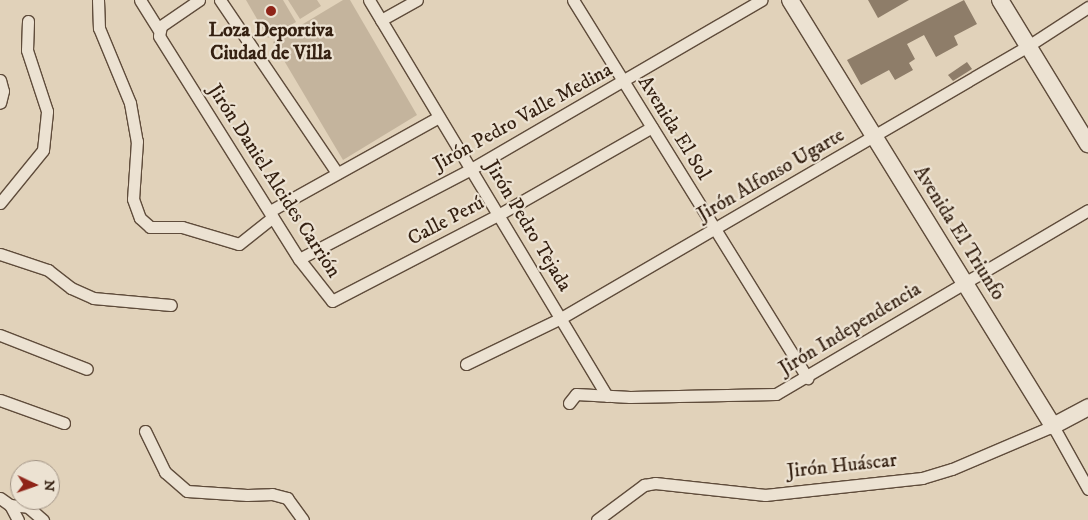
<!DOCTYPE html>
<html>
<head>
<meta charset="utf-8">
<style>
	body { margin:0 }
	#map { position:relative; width:1088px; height:520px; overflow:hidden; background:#e1d2ba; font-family:"IM FELL DW Pica",serif }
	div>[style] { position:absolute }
	.green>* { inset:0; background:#c4b49d }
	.building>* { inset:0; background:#8e7d69 }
	.roads { filter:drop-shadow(1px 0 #5f4c3b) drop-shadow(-1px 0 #5f4c3b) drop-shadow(0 1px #5f4c3b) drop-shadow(0 -1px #5f4c3b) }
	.street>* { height:11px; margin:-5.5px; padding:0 5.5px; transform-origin:5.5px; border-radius:5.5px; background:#ece2d2 }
	.secondary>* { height:16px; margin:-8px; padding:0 8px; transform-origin:8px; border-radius:8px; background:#ece2d2 }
	.dots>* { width:14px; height:14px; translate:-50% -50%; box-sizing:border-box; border:2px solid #ece2d2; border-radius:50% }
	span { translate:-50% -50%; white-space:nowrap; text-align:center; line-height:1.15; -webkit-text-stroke:4.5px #ece2d2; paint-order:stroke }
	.poi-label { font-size:20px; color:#342011; font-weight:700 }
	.street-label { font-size:20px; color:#342011 }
	.north { position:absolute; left:10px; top:460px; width:50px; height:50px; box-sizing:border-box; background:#ece2d2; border:1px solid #a29485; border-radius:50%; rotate:93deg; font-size:14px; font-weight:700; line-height:20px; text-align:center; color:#342011 }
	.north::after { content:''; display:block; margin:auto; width:18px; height:22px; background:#8f2418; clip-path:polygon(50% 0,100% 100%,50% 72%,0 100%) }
</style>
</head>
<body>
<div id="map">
	<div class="green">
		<i style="clip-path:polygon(246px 0,283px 0,296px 22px,268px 38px)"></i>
		<i style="clip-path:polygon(288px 0,317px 0,321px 6px,300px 19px)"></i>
		<i style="clip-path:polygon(343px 0,350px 0,417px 115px,343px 160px,273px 42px)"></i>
	</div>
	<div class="building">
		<i style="clip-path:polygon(868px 0,909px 0,878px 18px)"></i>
		<i style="clip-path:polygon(964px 0,977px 24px,954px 36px,958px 45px,936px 57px,924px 35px,907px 44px,915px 59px,909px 63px,913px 70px,895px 80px,889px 70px,861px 85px,847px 60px)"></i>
		<i style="clip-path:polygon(967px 62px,972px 69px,953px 81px,948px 75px)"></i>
	</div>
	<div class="roads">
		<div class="street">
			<i style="left:98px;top:0;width:28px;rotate:88deg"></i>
			<i style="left:99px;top:28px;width:81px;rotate:67.5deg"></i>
			<i style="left:130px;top:103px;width:39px;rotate:80deg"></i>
			<i style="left:137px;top:141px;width:58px;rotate:93.9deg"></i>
			<i style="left:133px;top:199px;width:20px;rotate:70deg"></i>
			<i style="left:140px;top:218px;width:13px;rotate:42deg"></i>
			<i style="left:150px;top:227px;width:32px"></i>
			<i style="left:182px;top:227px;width:59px;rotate:16.6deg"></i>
			<i style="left:239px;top:244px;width:43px;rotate:-38.5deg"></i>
			<i style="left:140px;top:0;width:36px;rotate:58deg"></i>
			<i style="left:199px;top:0;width:46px;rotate:145.6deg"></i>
			<i style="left:161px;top:26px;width:10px;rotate:101deg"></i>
			<i style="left:159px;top:36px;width:263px;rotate:57.9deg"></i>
			<i style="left:299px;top:259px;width:53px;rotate:51.8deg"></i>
			<i style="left:332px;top:301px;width:187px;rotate:-27.4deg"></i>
			<i style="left:498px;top:215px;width:177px;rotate:-29.7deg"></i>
			<i style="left:220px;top:0;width:209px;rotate:55.9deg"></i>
			<i style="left:369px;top:0;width:462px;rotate:59deg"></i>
			<i style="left:573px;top:0;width:445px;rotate:58.2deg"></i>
			<i style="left:381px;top:20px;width:41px;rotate:-29.1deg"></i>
			<i style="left:0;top:80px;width:11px;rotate:75deg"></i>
			<i style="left:3px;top:91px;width:12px;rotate:104deg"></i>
			<i style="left:0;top:203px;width:68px;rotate:-50.9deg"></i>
			<i style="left:43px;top:150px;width:39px;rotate:-84deg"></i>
			<i style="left:47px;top:111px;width:64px;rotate:-108.2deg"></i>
			<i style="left:27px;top:50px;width:29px;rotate:-88deg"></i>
			<i style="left:270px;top:211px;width:193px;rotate:-29.1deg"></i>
			<i style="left:0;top:254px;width:51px;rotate:18.4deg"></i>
			<i style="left:48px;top:270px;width:29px;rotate:38deg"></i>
			<i style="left:71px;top:288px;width:24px;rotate:24deg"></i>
			<i style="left:93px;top:298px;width:78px;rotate:5.1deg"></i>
			<i style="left:299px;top:259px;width:194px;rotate:-27.6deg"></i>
			<i style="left:471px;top:169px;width:336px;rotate:-30.2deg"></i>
			<i style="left:0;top:335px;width:93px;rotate:21.3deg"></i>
			<i style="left:466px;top:364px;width:106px;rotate:-25.8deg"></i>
			<i style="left:561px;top:318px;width:540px;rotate:-30.22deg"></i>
			<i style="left:1028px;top:46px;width:72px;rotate:-33deg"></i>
			<i style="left:0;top:400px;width:68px;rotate:19.8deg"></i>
			<i style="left:569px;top:403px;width:11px;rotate:-52deg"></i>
			<i style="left:576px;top:394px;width:54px;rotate:3.2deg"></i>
			<i style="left:630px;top:397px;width:146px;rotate:-1.2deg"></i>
			<i style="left:776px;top:394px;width:362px;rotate:-30.5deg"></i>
			<i style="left:145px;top:431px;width:46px;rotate:64deg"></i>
			<i style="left:165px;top:472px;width:29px;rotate:41deg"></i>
			<i style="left:187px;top:491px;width:60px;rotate:3.8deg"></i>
			<i style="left:247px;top:495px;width:25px;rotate:-2deg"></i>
			<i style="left:272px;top:494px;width:16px;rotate:15deg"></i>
			<i style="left:287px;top:498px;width:27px;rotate:54deg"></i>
			<i style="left:0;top:498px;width:12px;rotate:35deg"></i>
			<i style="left:10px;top:505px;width:17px;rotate:62deg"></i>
			<i style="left:10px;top:505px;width:18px;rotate:6deg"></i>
			<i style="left:28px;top:507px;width:20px;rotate:41deg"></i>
			<i style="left:597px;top:520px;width:59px;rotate:-36.7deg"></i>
			<i style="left:644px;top:485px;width:11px;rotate:-10deg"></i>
			<i style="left:655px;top:483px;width:111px;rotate:6.2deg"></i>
			<i style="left:765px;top:495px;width:158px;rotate:-6.2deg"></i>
			<i style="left:922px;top:478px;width:31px;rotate:-17deg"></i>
			<i style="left:952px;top:469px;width:110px;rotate:-23.1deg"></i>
			<i style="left:1053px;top:426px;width:72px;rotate:60.9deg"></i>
		</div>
		<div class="secondary">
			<i style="left:790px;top:0;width:501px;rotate:58.31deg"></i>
			<i style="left:1053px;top:426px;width:40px;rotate:-28deg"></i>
			<i style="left:1000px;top:0;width:169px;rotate:58.6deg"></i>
		</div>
	</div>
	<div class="dots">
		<i style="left:271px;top:11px;background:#8f2418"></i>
	</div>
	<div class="poi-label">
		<span style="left:271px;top:42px">Loza Deportiva<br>Ciudad de Villa</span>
	</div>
	<div class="street-label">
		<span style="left:523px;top:117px;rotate:-29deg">Jirón Pedro Valle Medina</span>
		<span style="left:674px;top:128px;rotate:58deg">Avenida El Sol</span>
		<span style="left:771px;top:175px;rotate:-30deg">Jirón Alfonso Ugarte</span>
		<span style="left:274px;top:181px;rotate:57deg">Jirón Daniel Alcides Carrión</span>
		<span style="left:446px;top:221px;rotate:-28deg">Calle Perú</span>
		<span style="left:528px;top:226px;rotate:59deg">Jirón Pedro Tejada</span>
		<span style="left:959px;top:233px;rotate:58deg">Avenida El Triunfo</span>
		<span style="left:850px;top:329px;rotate:-31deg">Jirón Independencia</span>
		<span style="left:842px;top:466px;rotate:-6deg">Jirón Huáscar</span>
	</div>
	<div class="north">N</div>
</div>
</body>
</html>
